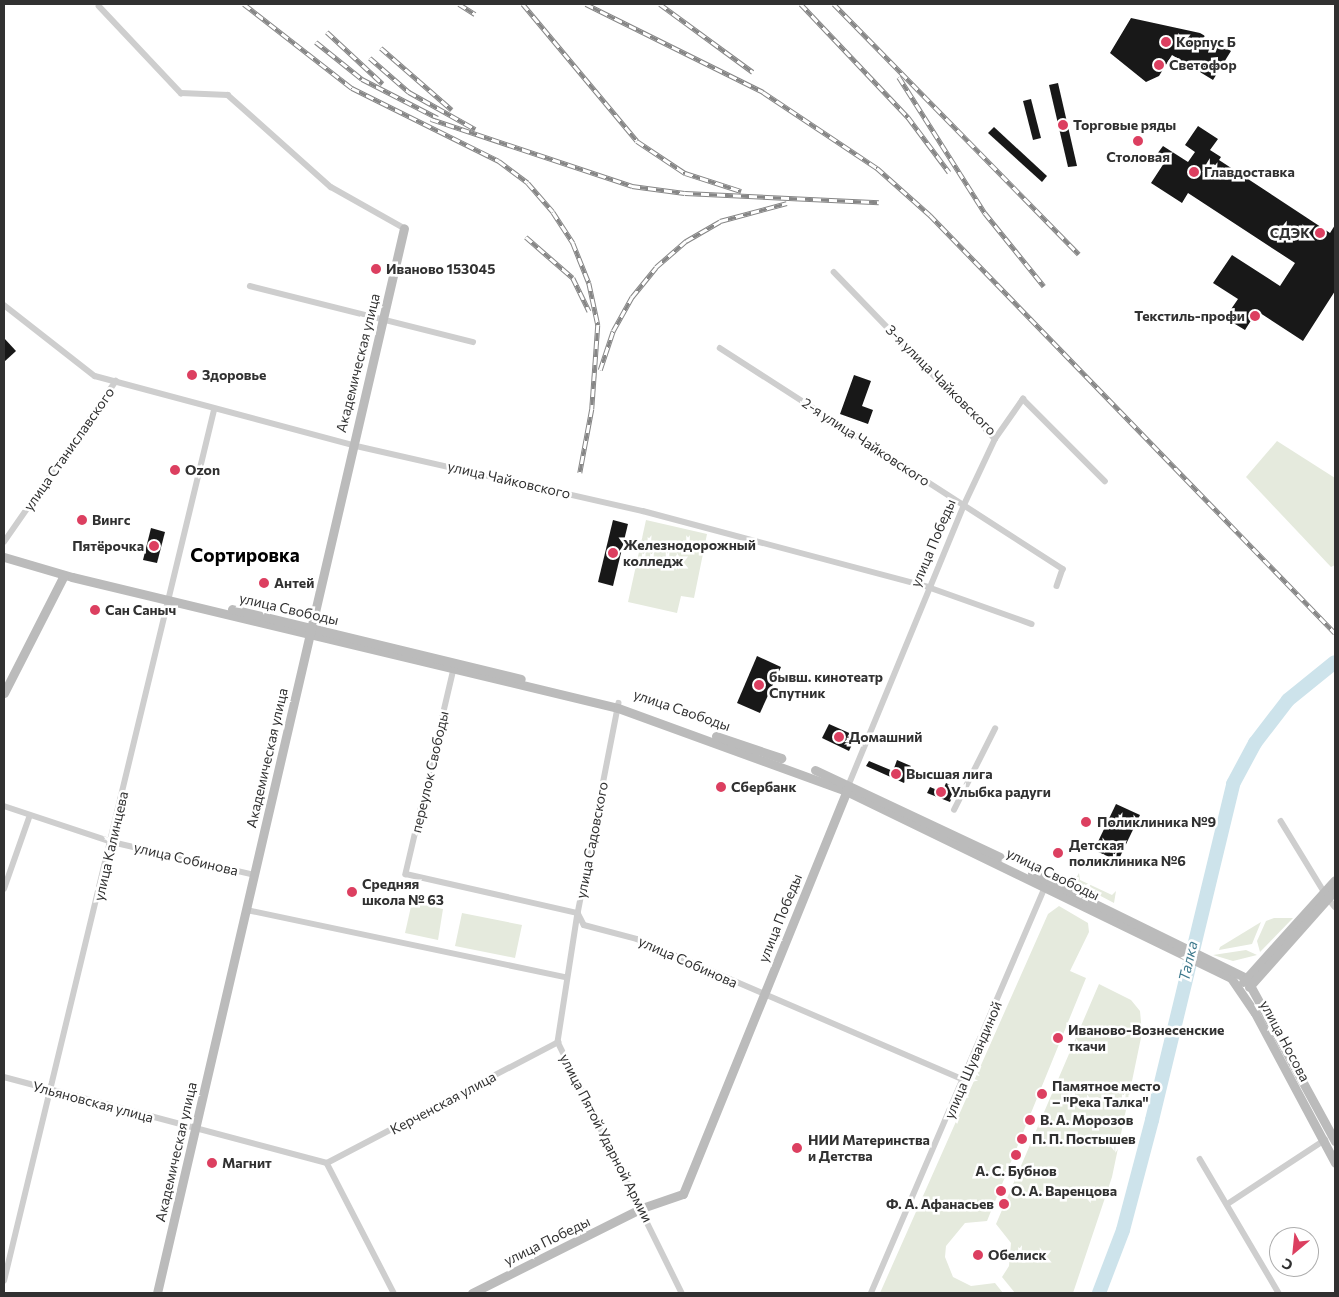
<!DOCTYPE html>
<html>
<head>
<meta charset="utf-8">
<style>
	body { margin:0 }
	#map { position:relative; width:1339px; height:1297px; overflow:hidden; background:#fff; font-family:Commissioner,sans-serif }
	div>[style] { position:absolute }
	.green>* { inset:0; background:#e5eadd }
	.river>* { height:14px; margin:-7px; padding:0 7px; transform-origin:7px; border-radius:7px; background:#cde3eb }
	.building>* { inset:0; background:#181818 }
	.street>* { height:5.5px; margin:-2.75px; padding:0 2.75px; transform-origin:2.75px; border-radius:2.75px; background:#cecece }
	.secondary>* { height:9px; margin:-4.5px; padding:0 4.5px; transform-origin:4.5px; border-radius:4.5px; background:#bbb }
	.rail>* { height:4.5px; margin-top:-2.25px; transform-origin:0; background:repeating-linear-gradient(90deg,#fff 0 8px,#868686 0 16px); box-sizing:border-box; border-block:1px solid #868686 }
	.dots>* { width:14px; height:14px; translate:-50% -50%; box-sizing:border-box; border:2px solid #fff; border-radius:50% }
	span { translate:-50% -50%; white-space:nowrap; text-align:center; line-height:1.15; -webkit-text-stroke:5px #fff; paint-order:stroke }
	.poi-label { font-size:14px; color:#313131; font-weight:700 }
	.left { translate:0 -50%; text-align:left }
	.right { translate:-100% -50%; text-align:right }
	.street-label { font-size:14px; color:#313131 }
	.water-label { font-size:15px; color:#427c8f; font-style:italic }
	.district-label { font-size:19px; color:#000; font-weight:700 }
	.frame { position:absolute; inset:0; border:5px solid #313131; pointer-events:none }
	.north { position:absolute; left:1269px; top:1227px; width:50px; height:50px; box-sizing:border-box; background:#fff; border:1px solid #adadad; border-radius:50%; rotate:208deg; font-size:14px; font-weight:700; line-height:20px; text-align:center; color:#313131 }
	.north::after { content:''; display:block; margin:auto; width:18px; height:22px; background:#dc3f60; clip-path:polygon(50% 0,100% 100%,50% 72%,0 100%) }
</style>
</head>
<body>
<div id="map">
	<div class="green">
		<i style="clip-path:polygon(1277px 441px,1335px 478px,1335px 565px,1331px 567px,1246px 477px)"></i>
		<i style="clip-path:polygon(646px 520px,707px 534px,694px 598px,681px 596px,677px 613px,628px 602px)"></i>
		<i style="clip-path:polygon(1079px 873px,1080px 880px,1112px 895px,1116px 891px,1114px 903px,1074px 882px)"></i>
		<i style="clip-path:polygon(412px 902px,443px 909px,438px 940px,405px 933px)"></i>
		<i style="clip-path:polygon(1059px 906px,1088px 923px,1089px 932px,1070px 971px,1086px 978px,987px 1221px,965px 1223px,946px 1246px,945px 1257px,953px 1277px,971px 1286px,995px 1283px,1003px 1293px,880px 1293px,1048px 914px)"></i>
		<i style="clip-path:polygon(462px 913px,522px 925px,515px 958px,455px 946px)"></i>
		<i style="clip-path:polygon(1274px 918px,1293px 918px,1260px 952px,1257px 941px,1266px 921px)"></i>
		<i style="clip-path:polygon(1261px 922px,1252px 944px,1219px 950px,1220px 947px)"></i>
		<i style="clip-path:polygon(1246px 950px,1257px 955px,1233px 961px,1213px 955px)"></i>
		<i style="clip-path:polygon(1099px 984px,1131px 1000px,1140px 1011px,1142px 1033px,1112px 1177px,1073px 1293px,1015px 1293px,1002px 1277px,1009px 1266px,1011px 1243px,996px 1224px)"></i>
	</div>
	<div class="river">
		<i style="left:1099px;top:1293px;width:67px;rotate:-69.1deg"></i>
		<i style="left:1123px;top:1230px;width:114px;rotate:-75.2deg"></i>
		<i style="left:1152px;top:1120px;width:346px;rotate:-76.4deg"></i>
		<i style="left:1233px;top:784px;width:47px;rotate:-61.8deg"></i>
		<i style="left:1255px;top:743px;width:54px;rotate:-52.5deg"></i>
		<i style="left:1288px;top:700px;width:60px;rotate:-39deg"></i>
	</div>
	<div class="building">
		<i style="clip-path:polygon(1131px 18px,1200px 33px,1231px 51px,1213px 80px,1172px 55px,1159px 76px,1146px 82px,1110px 53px)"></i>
		<i style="clip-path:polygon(1058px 83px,1077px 166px,1068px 167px,1049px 85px)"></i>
		<i style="clip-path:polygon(1031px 99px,1041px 138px,1033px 140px,1023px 101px)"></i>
		<i style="clip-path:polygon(1198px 126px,1218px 139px,1210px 150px,1221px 157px,1219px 160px,1330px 233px,1335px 225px,1335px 291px,1303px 341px,1257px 311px,1245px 330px,1225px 318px,1238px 299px,1213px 283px,1232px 255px,1280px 286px,1295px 263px,1188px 193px,1182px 203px,1151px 183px,1166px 160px,1157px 154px,1163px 146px,1188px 162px,1195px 152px,1185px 145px)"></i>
		<i style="clip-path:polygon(994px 127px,1047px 176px,1042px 182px,988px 133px)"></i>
		<i style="clip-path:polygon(4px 338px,16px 351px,4px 362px)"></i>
		<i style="clip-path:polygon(854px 375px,871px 381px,862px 406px,873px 410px,868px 424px,840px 414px)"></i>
		<i style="clip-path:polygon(613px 520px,628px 524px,613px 586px,598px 582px)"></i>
		<i style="clip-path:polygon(151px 528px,165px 532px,157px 563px,143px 560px)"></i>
		<i style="clip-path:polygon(757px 656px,781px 667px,760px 713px,737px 703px)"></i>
		<i style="clip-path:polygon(829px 724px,856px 736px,849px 751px,822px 738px)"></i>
		<i style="clip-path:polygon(897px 760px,911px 766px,904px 783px,866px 766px,869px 761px,893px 771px)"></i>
		<i style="clip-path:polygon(946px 783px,956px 788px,950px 802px,927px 793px,930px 787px,942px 792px)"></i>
		<i style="clip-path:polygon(1116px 804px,1140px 815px,1118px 861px,1094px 850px)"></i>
	</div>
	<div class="street">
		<i style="left:99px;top:6px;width:120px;rotate:46.7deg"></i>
		<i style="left:181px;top:93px;width:47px;rotate:2.4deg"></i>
		<i style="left:228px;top:95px;width:138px;rotate:41.8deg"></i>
		<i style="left:331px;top:187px;width:84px;rotate:29.3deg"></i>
		<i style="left:834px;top:272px;width:232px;rotate:46deg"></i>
		<i style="left:250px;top:286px;width:230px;rotate:14.1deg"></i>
		<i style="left:4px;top:305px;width:115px;rotate:38deg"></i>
		<i style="left:95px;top:376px;width:266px;rotate:15deg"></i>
		<i style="left:352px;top:445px;width:298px;rotate:12.8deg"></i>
		<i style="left:643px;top:511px;width:295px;rotate:14.9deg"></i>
		<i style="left:928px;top:587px;width:110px;rotate:19.6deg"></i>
		<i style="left:720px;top:348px;width:408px;rotate:32.8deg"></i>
		<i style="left:1063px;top:569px;width:18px;rotate:109deg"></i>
		<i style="left:4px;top:542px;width:196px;rotate:-55.2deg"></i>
		<i style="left:454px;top:669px;width:211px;rotate:103.2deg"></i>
		<i style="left:406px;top:874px;width:176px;rotate:12.8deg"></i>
		<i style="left:578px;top:913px;width:13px;rotate:63deg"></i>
		<i style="left:584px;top:925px;width:55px;rotate:14.8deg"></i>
		<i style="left:637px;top:939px;width:356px;rotate:23.3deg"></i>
		<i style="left:619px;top:703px;width:214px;rotate:101deg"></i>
		<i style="left:578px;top:913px;width:131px;rotate:98.8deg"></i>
		<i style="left:558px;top:1042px;width:280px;rotate:63.7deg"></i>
		<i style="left:849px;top:784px;width:300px;rotate:-67.6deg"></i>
		<i style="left:963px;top:507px;width:75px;rotate:-64.8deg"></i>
		<i style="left:995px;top:439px;width:49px;rotate:-55deg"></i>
		<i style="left:1023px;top:399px;width:116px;rotate:45deg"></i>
		<i style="left:4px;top:806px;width:114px;rotate:18.4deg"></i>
		<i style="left:112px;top:842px;width:147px;rotate:13deg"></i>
		<i style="left:954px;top:810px;width:91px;rotate:-63.2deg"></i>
		<i style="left:1281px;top:821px;width:84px;rotate:58.6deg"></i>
		<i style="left:4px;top:889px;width:75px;rotate:-70.6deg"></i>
		<i style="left:1328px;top:898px;width:11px;rotate:52deg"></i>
		<i style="left:247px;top:910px;width:326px;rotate:11.9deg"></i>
		<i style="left:4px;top:1077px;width:334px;rotate:14.9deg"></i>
		<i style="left:1200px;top:1159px;width:156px;rotate:59.5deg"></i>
		<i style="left:327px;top:1163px;width:261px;rotate:-27.6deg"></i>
		<i style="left:327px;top:1163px;width:146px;rotate:62.7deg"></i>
		<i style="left:1229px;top:1203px;width:115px;rotate:-33.3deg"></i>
		<i style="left:4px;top:1281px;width:896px;rotate:-76.44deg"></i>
		<i style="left:871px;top:1293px;width:442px;rotate:-66.8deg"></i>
	</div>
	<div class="secondary">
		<i style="left:4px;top:557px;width:71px;rotate:16.4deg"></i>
		<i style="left:72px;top:577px;width:561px;rotate:13.49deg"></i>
		<i style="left:618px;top:708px;width:243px;rotate:20deg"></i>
		<i style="left:846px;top:791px;width:428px;rotate:25.9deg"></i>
		<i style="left:1231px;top:978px;width:42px;rotate:55.6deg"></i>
		<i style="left:1255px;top:1013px;width:170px;rotate:61.9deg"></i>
		<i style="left:232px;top:609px;width:297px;rotate:13.6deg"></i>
		<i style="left:4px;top:693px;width:132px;rotate:-63deg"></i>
		<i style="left:716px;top:736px;width:69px;rotate:18.7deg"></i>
		<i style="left:815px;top:770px;width:204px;rotate:25.2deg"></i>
		<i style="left:1032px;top:873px;width:238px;rotate:26.1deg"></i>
		<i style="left:1246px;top:978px;width:186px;rotate:61.4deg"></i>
		<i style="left:1243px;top:982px;width:137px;rotate:-48deg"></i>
		<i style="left:1249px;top:987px;width:130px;rotate:-48.4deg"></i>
		<i style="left:157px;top:1293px;width:1093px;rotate:-76.94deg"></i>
		<i style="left:472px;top:1293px;width:190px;rotate:-26.6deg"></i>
		<i style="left:642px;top:1208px;width:43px;rotate:-18.9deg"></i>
		<i style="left:683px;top:1194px;width:439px;rotate:-67.9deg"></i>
	</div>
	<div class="rail">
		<i style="left:244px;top:4px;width:137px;rotate:37.9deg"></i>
		<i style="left:352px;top:88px;width:164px;rotate:26.4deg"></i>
		<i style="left:499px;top:161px;width:36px;rotate:37deg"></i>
		<i style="left:528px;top:183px;width:38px;rotate:49deg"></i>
		<i style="left:553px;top:212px;width:37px;rotate:57deg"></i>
		<i style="left:573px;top:243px;width:43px;rotate:68.2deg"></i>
		<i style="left:589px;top:283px;width:43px;rotate:77.9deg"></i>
		<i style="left:598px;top:325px;width:84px;rotate:94.1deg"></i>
		<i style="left:592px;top:409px;width:65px;rotate:100.6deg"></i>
		<i style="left:459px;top:4px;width:19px;rotate:32deg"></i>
		<i style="left:523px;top:4px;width:178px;rotate:50.2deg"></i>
		<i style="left:637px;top:141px;width:58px;rotate:33.7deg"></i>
		<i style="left:685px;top:173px;width:59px;rotate:17.8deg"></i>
		<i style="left:586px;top:4px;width:198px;rotate:26.4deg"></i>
		<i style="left:763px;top:92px;width:137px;rotate:33.7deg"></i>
		<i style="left:877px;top:168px;width:71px;rotate:41.6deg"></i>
		<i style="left:930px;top:215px;width:582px;rotate:45.9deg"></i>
		<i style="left:660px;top:4px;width:115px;rotate:36.2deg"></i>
		<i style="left:801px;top:4px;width:156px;rotate:46.6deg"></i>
		<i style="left:908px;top:117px;width:69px;rotate:53.3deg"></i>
		<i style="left:834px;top:4px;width:350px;rotate:45.6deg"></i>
		<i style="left:327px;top:32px;width:76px;rotate:42.9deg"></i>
		<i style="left:316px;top:42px;width:59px;rotate:38.8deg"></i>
		<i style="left:362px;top:79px;width:85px;rotate:27.2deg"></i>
		<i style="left:381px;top:48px;width:94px;rotate:41.1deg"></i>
		<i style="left:370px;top:58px;width:52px;rotate:41.1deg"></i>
		<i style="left:409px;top:92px;width:76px;rotate:29.3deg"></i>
		<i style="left:899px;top:77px;width:161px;rotate:57.7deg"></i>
		<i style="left:985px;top:213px;width:94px;rotate:51.1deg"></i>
		<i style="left:431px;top:119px;width:212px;rotate:18.4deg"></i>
		<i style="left:632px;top:186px;width:53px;rotate:7.5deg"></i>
		<i style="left:685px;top:193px;width:194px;rotate:2.7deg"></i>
		<i style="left:526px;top:237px;width:62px;rotate:41.1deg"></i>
		<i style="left:573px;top:278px;width:37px;rotate:64deg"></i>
		<i style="left:600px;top:370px;width:41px;rotate:-71.6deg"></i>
		<i style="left:613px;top:331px;width:39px;rotate:-61deg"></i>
		<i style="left:632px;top:297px;width:38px;rotate:-51deg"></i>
		<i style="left:656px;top:267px;width:40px;rotate:-41deg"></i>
		<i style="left:686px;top:241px;width:39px;rotate:-30deg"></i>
		<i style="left:720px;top:221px;width:69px;rotate:-15deg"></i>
	</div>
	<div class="dots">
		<i style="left:1166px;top:42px;background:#dc3f60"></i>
		<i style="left:1159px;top:65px;background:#dc3f60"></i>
		<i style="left:1063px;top:125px;background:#dc3f60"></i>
		<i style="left:1138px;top:141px;background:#dc3f60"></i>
		<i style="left:1194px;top:172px;background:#dc3f60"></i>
		<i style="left:1320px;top:233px;background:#dc3f60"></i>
		<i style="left:376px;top:269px;background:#dc3f60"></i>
		<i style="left:1255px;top:316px;background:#dc3f60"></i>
		<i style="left:192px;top:375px;background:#dc3f60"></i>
		<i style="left:175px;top:470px;background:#dc3f60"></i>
		<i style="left:82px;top:520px;background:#dc3f60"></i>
		<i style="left:154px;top:546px;background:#dc3f60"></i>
		<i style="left:613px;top:553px;background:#dc3f60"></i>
		<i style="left:264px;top:583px;background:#dc3f60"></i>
		<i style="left:95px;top:610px;background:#dc3f60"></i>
		<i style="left:759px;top:685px;background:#dc3f60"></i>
		<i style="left:839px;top:737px;background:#dc3f60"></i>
		<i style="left:896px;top:774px;background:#dc3f60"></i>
		<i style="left:721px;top:787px;background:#dc3f60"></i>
		<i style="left:941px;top:792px;background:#dc3f60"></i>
		<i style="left:1086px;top:822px;background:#dc3f60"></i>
		<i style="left:1058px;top:853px;background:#dc3f60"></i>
		<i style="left:352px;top:892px;background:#dc3f60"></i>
		<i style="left:1058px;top:1038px;background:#dc3f60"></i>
		<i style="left:1042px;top:1094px;background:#dc3f60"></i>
		<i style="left:1030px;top:1120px;background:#dc3f60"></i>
		<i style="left:1022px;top:1139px;background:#dc3f60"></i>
		<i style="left:797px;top:1148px;background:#dc3f60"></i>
		<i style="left:1016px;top:1155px;background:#dc3f60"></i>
		<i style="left:212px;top:1163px;background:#dc3f60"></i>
		<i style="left:1001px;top:1191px;background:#dc3f60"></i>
		<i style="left:1004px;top:1204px;background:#dc3f60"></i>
		<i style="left:978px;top:1255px;background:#dc3f60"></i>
	</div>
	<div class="poi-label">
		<span class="left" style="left:1176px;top:42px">Корпус Б</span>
		<span class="left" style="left:1169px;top:65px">Светофор</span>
		<span class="left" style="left:1073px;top:125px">Торговые ряды</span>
		<span style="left:1138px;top:157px">Столовая</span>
		<span class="left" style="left:1204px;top:172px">Главдоставка</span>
		<span class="right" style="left:1310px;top:233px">СДЭК</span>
		<span class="left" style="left:386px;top:269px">Иваново 153045</span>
		<span class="right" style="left:1245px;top:316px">Текстиль-профи</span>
		<span class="left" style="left:202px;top:375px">Здоровье</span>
		<span class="left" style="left:185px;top:470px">Ozon</span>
		<span class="left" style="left:92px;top:520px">Вингс</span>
		<span class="left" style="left:623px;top:553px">Железнодорожный<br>колледж</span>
		<span class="right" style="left:144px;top:546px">Пятёрочка</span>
		<span class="left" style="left:274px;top:583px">Антей</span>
		<span class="left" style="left:105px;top:610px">Сан Саныч</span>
		<span class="left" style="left:769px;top:685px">бывш. кинотеатр<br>Спутник</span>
		<span class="left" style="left:849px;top:737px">Домашний</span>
		<span class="left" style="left:906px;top:774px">Высшая лига</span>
		<span class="left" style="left:731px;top:787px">Сбербанк</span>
		<span class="left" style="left:951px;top:792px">Улыбка радуги</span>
		<span class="left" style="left:1097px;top:822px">Поликлиника №9</span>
		<span class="left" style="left:1069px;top:853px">Детская<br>поликлиника №6</span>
		<span class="left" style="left:362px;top:892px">Средняя<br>школа № 63</span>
		<span class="left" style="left:1068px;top:1038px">Иваново-Вознесенские<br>ткачи</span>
		<span class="left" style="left:1052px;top:1094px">Памятное место<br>– "Река Талка"</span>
		<span class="left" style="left:1040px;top:1120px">В. А. Морозов</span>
		<span class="left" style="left:1032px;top:1139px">П. П. Постышев</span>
		<span class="left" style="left:808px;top:1148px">НИИ Материнства<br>и Детства</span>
		<span class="left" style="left:222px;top:1163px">Магнит</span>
		<span style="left:1016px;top:1171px">А. С. Бубнов</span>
		<span class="left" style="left:1011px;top:1191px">О. А. Варенцова</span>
		<span class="right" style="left:994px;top:1204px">Ф. А. Афанасьев</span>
		<span class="left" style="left:988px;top:1255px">Обелиск</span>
	</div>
	<div class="street-label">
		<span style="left:358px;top:363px;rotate:-76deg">Академическая улица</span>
		<span style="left:941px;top:380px;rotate:45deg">3-я улица Чайковского</span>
		<span style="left:866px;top:442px;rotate:33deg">2-я улица Чайковского</span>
		<span style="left:69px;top:449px;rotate:-55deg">улица Станиславского</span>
		<span style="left:509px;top:480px;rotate:13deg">улица Чайковского</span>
		<span style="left:933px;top:543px;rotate:-67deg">улица Победы</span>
		<span style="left:289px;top:609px;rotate:13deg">улица Свободы</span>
		<span style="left:682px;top:710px;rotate:19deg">улица Свободы</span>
		<span style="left:267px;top:758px;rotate:-77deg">Академическая улица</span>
		<span style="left:430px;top:772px;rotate:-77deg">переулок Свободы</span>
		<span style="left:592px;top:840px;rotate:-79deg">улица Садовского</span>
		<span style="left:111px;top:846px;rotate:-77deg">улица Калинцева</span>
		<span style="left:186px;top:859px;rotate:13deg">улица Собинова</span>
		<span style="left:1053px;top:874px;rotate:26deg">улица Свободы</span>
		<span style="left:780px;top:918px;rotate:-68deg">улица Победы</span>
		<span style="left:688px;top:962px;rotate:24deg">улица Собинова</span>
		<span style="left:1285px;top:1041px;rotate:62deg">улица Носова</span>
		<span style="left:973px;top:1060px;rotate:-67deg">улица Шувандиной</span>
		<span style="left:93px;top:1102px;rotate:15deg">Ульяновская улица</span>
		<span style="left:443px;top:1103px;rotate:-28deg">Керченская улица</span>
		<span style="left:606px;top:1138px;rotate:63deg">улица Пятой Ударной Армии</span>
		<span style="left:176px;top:1152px;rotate:-77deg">Академическая улица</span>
		<span style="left:547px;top:1241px;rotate:-26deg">улица Победы</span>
	</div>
	<div class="water-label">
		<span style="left:1188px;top:961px;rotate:-77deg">Талка</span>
	</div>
	<div class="district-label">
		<span style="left:245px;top:555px">Сортировка</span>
	</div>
	<div class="frame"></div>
	<div class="north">С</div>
</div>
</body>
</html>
